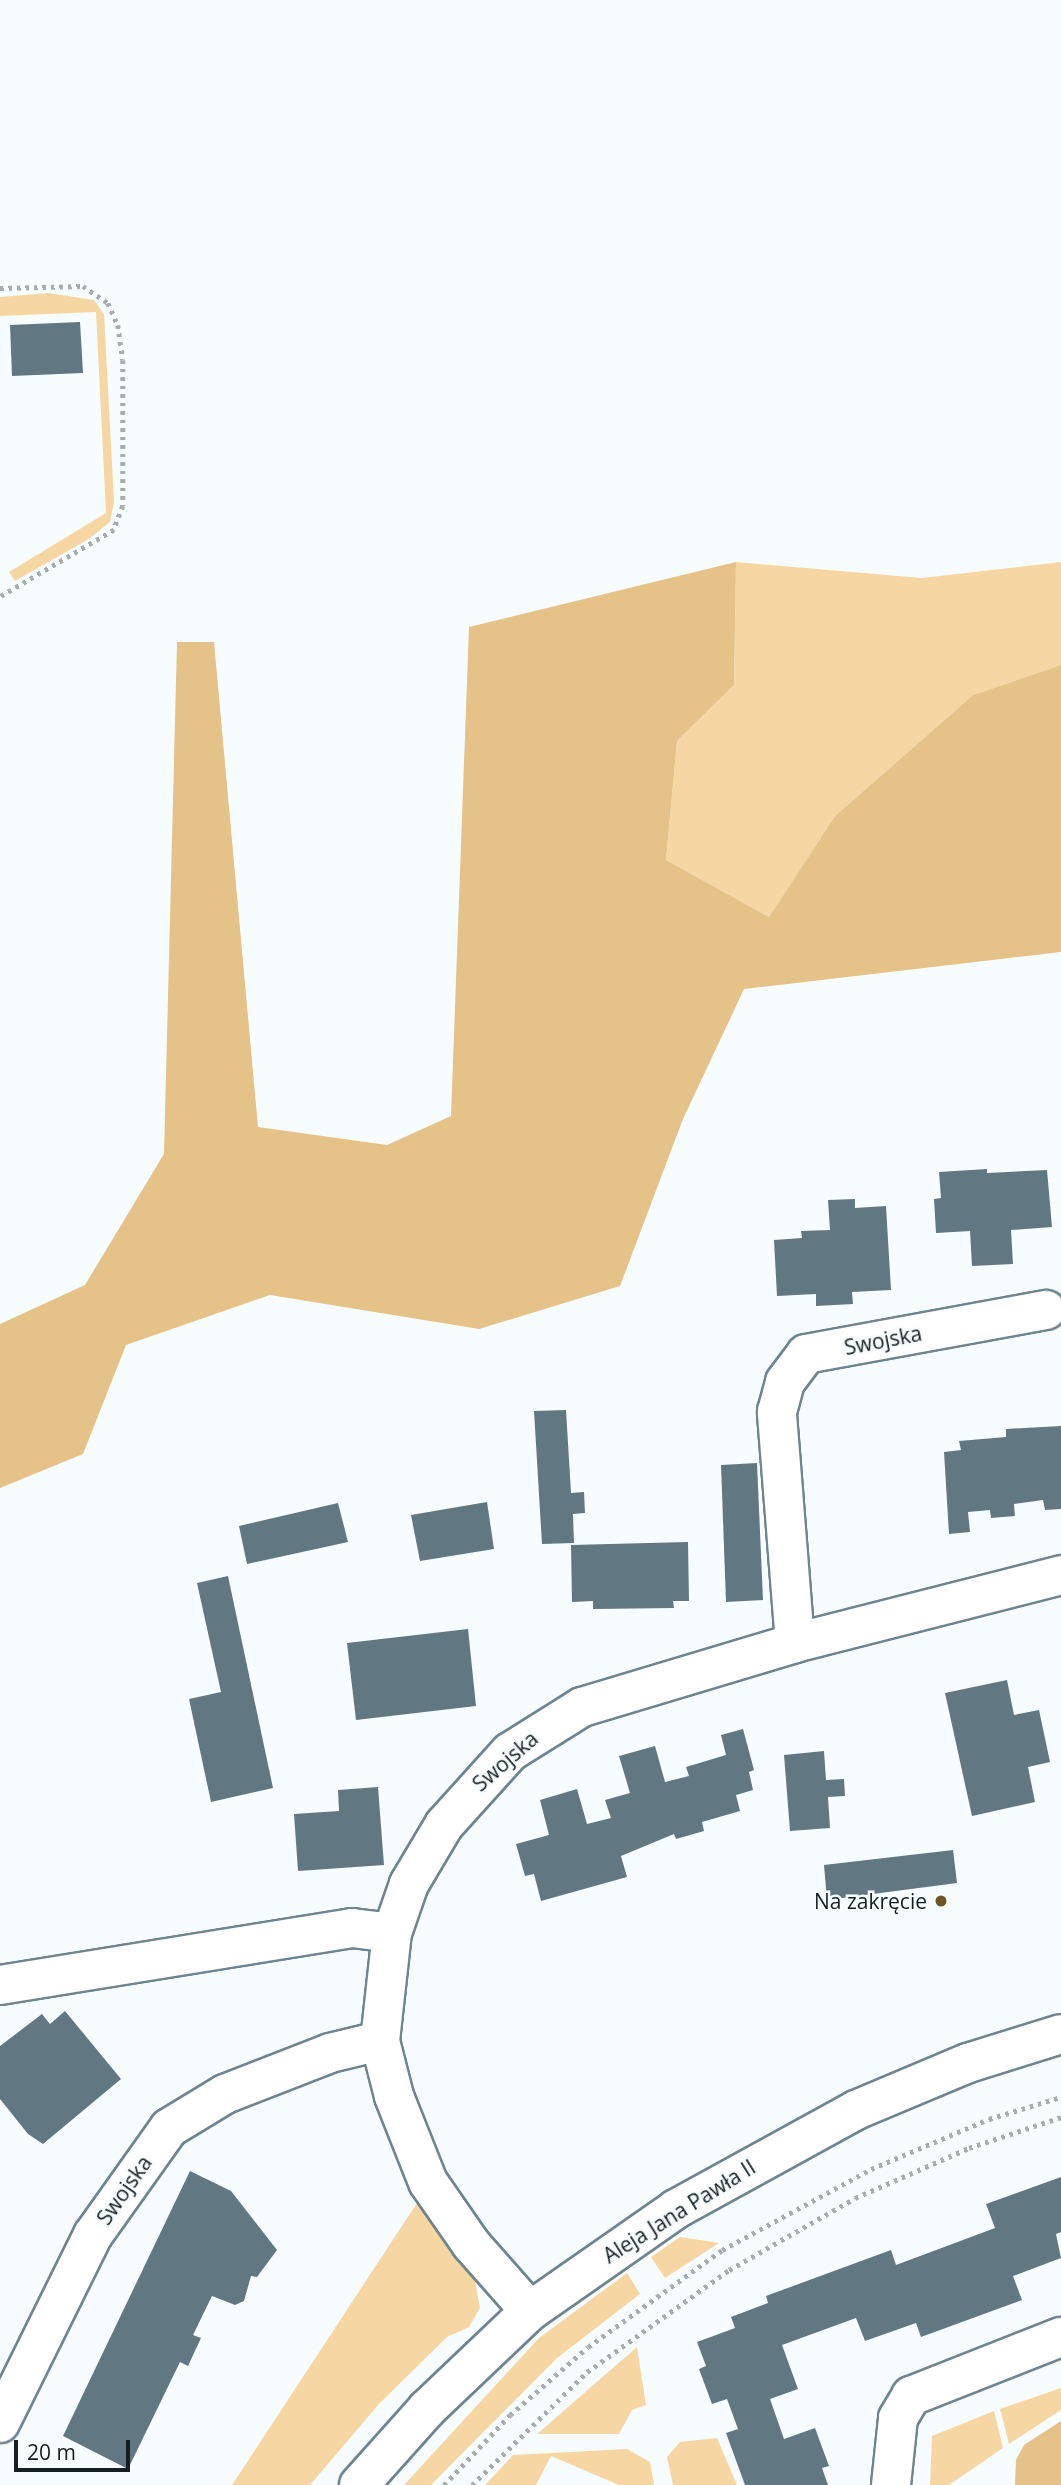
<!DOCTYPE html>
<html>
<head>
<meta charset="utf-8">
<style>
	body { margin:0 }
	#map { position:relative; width:1061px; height:2485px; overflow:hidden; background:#f7fcfe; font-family:"Open Sans",sans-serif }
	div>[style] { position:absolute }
	.green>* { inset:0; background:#f6d7a4 }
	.forest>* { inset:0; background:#e4c288 }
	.building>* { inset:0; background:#617782 }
	.path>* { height:4.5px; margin-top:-2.25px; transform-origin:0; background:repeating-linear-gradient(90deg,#a6adb0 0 3.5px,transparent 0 8.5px) }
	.roads { filter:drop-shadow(2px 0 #6e8590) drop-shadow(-2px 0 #6e8590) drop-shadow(0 2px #6e8590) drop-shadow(0 -2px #6e8590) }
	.minor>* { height:38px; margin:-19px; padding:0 19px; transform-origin:19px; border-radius:19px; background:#fff }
	.dots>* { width:19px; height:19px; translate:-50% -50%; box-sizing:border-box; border:4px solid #f7fcfe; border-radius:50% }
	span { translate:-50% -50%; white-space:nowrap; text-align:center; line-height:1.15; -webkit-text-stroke:5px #f7fcfe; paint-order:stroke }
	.street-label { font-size:21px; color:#151e22 }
	.poi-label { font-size:21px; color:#151e22 }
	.right { translate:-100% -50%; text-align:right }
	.scale { position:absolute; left:14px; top:2440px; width:116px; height:32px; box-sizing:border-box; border:4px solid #151e22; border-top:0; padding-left:9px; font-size:21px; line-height:24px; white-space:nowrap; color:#151e22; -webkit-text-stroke:5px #f7fcfe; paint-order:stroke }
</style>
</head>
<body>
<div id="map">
	<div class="green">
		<i style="clip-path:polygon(48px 293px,94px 300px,104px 314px,114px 502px,110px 522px,89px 539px,15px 581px,9px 572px,106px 513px,96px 312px,0 316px,0 297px)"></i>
		<i style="clip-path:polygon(736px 562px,922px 578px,1061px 562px,1061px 665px,973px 695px,835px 816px,769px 917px,666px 860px,677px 741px,734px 685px)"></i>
		<i style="clip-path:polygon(417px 2203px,474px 2275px,480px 2308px,469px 2327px,447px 2337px,379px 2404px,310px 2485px,232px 2485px)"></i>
		<i style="clip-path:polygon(680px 2237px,719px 2243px,665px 2278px,651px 2257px)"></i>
		<i style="clip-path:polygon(627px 2273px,640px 2294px,557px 2358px,431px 2485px,404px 2485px,539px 2338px)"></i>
		<i style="clip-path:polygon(637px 2347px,646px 2405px,632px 2410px,619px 2434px,537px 2434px)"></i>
		<i style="clip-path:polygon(1061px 2388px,1061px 2410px,1009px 2444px,1000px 2409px)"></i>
		<i style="clip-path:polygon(994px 2411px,1003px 2448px,949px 2485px,930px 2485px,932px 2436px)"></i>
		<i style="clip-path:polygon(717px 2438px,737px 2485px,673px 2485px,667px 2457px,680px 2442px)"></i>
		<i style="clip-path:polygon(627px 2449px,650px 2462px,654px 2485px,619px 2485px,551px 2456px,536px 2485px,485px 2485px,513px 2455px)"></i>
	</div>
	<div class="forest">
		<i style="clip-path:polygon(736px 562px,734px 685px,677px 741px,666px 860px,769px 917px,835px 816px,973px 695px,1061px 665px,1061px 952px,744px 989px,683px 1119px,620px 1286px,479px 1329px,270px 1295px,126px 1345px,83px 1454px,0 1488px,0 1324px,85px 1285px,164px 1154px,177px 642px,214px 642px,258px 1127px,387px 1145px,451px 1116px,469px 627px)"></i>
		<i style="clip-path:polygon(1061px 2421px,1061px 2485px,1015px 2485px,1016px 2460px,1024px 2445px)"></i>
	</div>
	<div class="building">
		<i style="clip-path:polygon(80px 322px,83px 373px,12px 376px,10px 325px)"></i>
		<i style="clip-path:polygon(987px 1169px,987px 1173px,1047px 1170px,1052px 1227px,1011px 1230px,1013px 1264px,972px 1266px,970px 1231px,936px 1233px,934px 1199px,941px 1198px,939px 1172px)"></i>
		<i style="clip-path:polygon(855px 1199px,855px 1208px,886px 1206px,891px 1290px,852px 1292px,853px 1304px,816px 1306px,816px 1294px,777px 1296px,774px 1240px,802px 1238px,801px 1231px,830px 1230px,828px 1200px)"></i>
		<i style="clip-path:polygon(566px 1410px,571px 1493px,584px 1492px,585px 1513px,573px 1514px,574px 1543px,542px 1544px,534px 1411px)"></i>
		<i style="clip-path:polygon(1061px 1426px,1061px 1509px,1045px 1510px,1043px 1500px,1014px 1504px,1015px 1516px,991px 1518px,990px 1510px,968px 1512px,970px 1532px,949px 1534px,944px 1452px,961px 1450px,959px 1441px,1006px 1437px,1006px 1429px)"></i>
		<i style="clip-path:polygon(757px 1463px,763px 1600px,726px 1602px,721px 1465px)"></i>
		<i style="clip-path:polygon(487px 1502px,494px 1549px,420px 1561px,411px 1515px)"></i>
		<i style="clip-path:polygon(338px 1503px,348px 1542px,247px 1564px,239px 1526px)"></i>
		<i style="clip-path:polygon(688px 1542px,689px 1601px,673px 1601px,674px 1608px,593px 1609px,593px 1601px,572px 1602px,571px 1545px)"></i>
		<i style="clip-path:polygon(228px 1576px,273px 1788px,211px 1802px,189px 1699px,221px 1692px,197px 1583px)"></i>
		<i style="clip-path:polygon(468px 1629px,476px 1706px,356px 1720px,347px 1643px)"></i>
		<i style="clip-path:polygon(1007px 1680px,1014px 1715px,1039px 1710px,1050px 1762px,1028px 1767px,1035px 1802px,972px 1816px,945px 1693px)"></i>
		<i style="clip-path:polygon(743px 1729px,754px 1770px,749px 1772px,753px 1790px,736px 1795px,740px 1811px,702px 1822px,704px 1831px,676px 1839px,674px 1834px,621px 1856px,627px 1877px,541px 1901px,534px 1874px,525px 1876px,516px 1844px,549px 1835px,540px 1800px,577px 1789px,587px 1824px,611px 1818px,605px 1800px,630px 1793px,619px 1756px,655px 1746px,665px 1782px,689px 1776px,686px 1767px,726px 1755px,721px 1735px)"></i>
		<i style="clip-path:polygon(824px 1751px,826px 1780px,844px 1779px,845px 1796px,828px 1797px,830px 1828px,790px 1831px,784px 1755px)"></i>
		<i style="clip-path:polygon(378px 1787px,384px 1865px,298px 1871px,294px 1814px,339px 1811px,338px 1790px)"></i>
		<i style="clip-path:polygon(953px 1850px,957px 1883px,827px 1900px,824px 1865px)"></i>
		<i style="clip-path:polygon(65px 2011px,121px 2079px,43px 2144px,28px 2134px,0 2099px,0 2046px,42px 2014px,50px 2024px)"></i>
		<i style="clip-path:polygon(190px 2171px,231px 2191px,277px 2250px,257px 2277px,251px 2276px,244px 2301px,235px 2305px,212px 2296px,193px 2335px,201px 2338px,188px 2366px,180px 2362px,128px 2469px,63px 2436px)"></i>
		<i style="clip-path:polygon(1061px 2177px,1061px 2232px,1056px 2234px,1061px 2258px,1013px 2276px,1022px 2300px,921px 2337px,916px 2323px,865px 2341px,856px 2318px,782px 2345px,798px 2389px,770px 2399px,784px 2439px,815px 2428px,829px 2466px,822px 2468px,828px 2485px,745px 2485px,726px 2433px,738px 2429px,727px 2399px,712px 2404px,699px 2369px,706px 2366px,697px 2342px,735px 2328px,731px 2317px,768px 2303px,766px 2296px,891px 2250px,896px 2265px,995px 2228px,986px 2204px)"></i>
	</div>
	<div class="path">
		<i style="left:0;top:288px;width:83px;rotate:-1.4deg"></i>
		<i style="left:83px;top:286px;width:30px;rotate:34deg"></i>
		<i style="left:108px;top:303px;width:24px;rotate:66deg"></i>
		<i style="left:118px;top:325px;width:35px;rotate:82deg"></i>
		<i style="left:123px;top:360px;width:146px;rotate:90deg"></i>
		<i style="left:123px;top:506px;width:26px;rotate:111deg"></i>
		<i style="left:114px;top:530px;width:132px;rotate:149.6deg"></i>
		<i style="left:444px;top:2485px;width:96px;rotate:-46.7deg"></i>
		<i style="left:510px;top:2415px;width:103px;rotate:-41.1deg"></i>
		<i style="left:588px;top:2347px;width:165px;rotate:-35.9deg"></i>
		<i style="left:722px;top:2250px;width:170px;rotate:-28.5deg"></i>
		<i style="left:871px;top:2169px;width:128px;rotate:-23deg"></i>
		<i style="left:989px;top:2119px;width:75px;rotate:-17deg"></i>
		<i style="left:472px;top:2485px;width:161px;rotate:-44.5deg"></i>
		<i style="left:587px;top:2372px;width:175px;rotate:-35.7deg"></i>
		<i style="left:729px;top:2270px;width:145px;rotate:-29.7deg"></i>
		<i style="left:855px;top:2198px;width:124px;rotate:-23.7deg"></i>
		<i style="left:969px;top:2148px;width:97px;rotate:-18.6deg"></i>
	</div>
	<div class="roads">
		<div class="minor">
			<i style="left:795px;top:1643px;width:232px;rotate:-94.5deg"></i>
			<i style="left:777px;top:1412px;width:31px;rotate:-75deg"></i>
			<i style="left:785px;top:1382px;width:35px;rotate:-53deg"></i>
			<i style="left:806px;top:1354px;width:244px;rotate:-10.4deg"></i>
			<i style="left:0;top:1985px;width:357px;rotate:-9.2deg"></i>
			<i style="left:352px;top:1928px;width:40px;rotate:7.1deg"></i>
			<i style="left:530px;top:2311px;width:89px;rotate:-131.4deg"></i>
			<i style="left:471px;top:2244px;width:75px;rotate:-124.7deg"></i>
			<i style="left:428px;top:2182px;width:92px;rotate:-111.6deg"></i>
			<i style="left:394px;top:2096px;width:57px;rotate:-104.3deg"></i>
			<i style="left:380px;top:2041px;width:109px;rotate:-83.7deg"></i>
			<i style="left:392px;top:1933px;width:52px;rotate:-70.9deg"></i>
			<i style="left:409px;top:1884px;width:69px;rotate:-59.3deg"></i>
			<i style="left:444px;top:1825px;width:98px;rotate:-47.9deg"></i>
			<i style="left:510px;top:1752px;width:85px;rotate:-32deg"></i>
			<i style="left:582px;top:1707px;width:222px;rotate:-16.7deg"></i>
			<i style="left:795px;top:1643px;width:275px;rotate:-14.3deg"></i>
			<i style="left:0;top:2423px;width:210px;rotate:-63.7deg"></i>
			<i style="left:93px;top:2235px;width:131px;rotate:-54.6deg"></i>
			<i style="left:169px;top:2128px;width:66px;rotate:-31.3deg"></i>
			<i style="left:225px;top:2094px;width:113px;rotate:-21.3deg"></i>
			<i style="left:330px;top:2053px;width:51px;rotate:-13.5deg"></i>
			<i style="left:359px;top:2485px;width:102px;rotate:-48.2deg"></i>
			<i style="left:427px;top:2409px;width:142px;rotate:-43.6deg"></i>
			<i style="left:530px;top:2311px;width:178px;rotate:-34.9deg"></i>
			<i style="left:676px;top:2209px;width:205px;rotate:-28.8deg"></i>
			<i style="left:856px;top:2110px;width:121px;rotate:-22.8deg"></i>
			<i style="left:968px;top:2063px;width:97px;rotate:-17.3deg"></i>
			<i style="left:891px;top:2485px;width:67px;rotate:-84deg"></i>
			<i style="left:898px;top:2418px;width:26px;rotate:-59deg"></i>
			<i style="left:911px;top:2396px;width:161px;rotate:-21.5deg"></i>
		</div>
	</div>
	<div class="dots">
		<i style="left:941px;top:1901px;background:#6e5526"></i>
	</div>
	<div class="street-label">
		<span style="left:883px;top:1340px;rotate:-11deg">Swojska</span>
		<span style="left:505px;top:1761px;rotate:-41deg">Swojska</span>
		<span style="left:124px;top:2190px;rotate:-55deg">Swojska</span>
		<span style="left:679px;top:2211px;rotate:-32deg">Aleja Jana Pawła II</span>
	</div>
	<div class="poi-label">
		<span class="right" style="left:927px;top:1901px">Na zakręcie</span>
	</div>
	<div class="scale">20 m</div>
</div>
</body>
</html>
